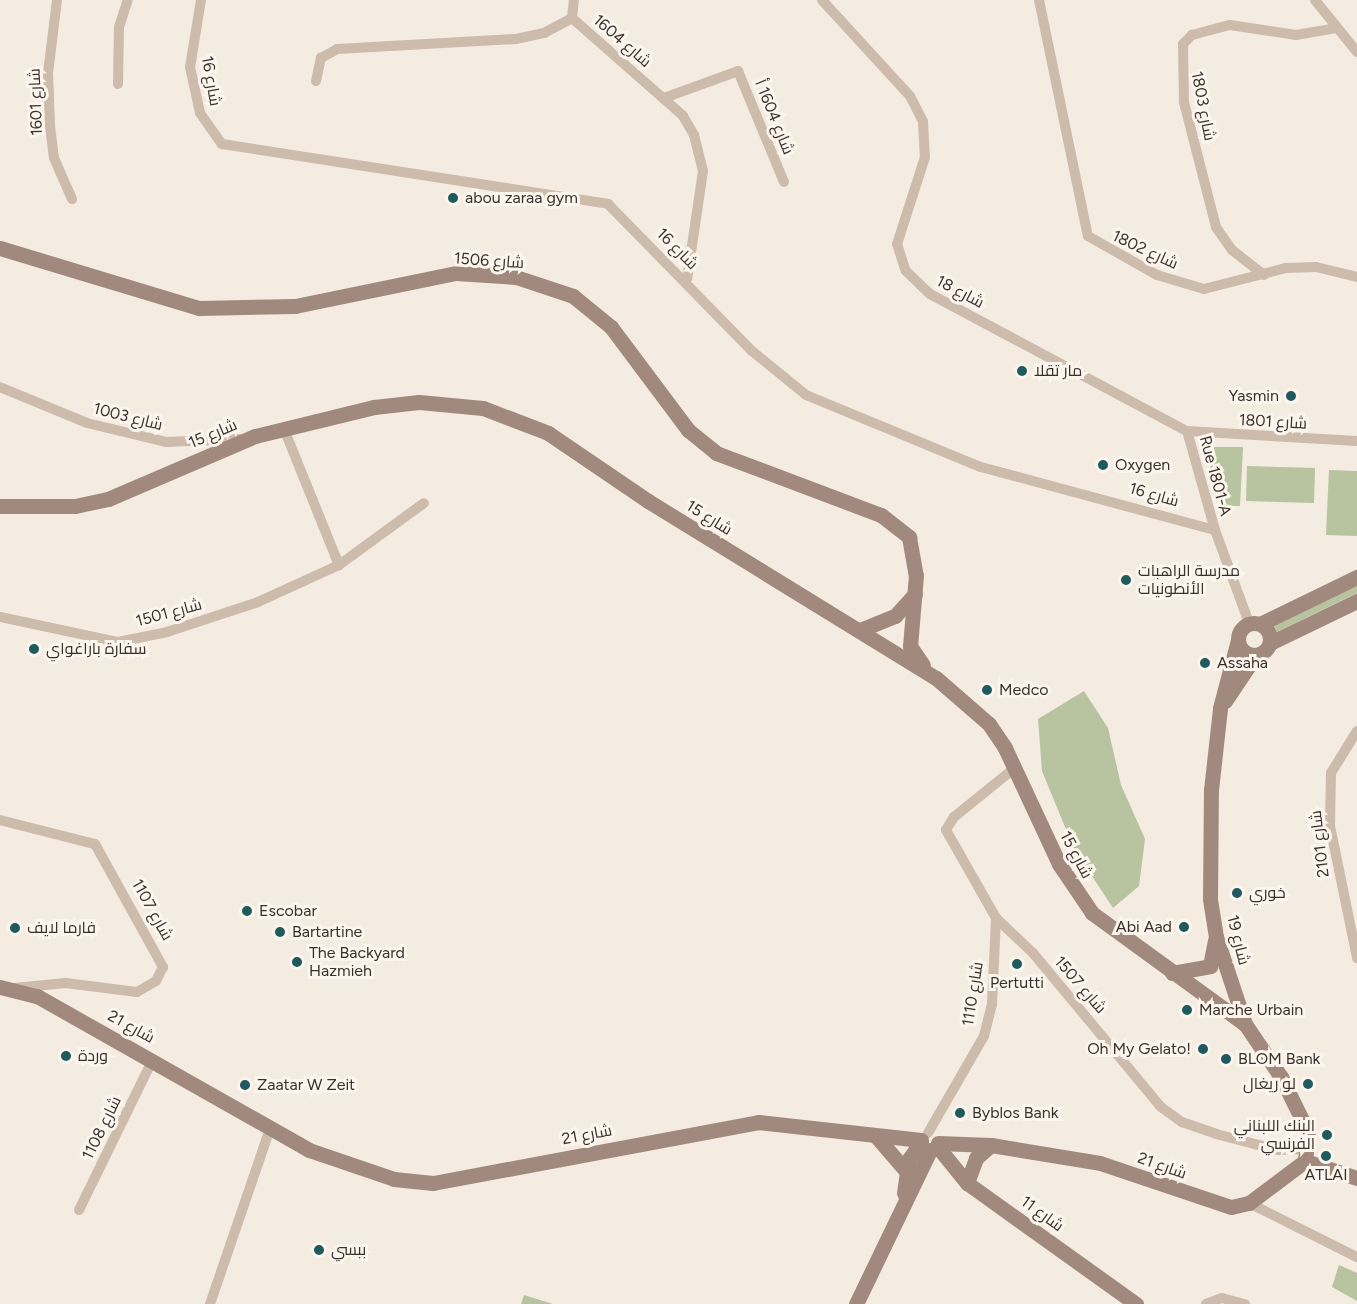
<!DOCTYPE html>
<html>
<head>
<meta charset="utf-8">
<style>
	body { margin:0 }
	#map { position:relative; width:1357px; height:1304px; overflow:hidden; background:#f4ebe1; font-family:Figtree,Cairo,sans-serif }
	div>[style] { position:absolute }
	.green>* { inset:0; background:#b8c4a0 }
	.street>* { height:10px; margin:-5px; padding:0 5px; transform-origin:5px; border-radius:5px; background:#cdbbac }
	.secondary>* { height:15px; margin:-7.5px; padding:0 7.5px; transform-origin:7.5px; border-radius:7.5px; background:#a18a7d }
	.secondary>.ring { margin:-7.5px; padding:0; box-sizing:content-box; background:none; border:15px solid #a18a7d; border-radius:50% }
	.dots>* { width:16px; height:16px; translate:-50% -50%; box-sizing:border-box; border:3px solid #fbf5ee; border-radius:50% }
	span { translate:-50% -50%; white-space:nowrap; text-align:center; line-height:1.15; -webkit-text-stroke:6px #fbf5ee; paint-order:stroke }
	.street-label { font-size:16px; color:#3b302b }
	.poi-label { font-size:16px; color:#3b302b }
	.left { translate:0 -50%; text-align:left }
	.right { translate:-100% -50%; text-align:right }
</style>
</head>
<body>
<div id="map">
	<div class="green">
		<i style="clip-path:polygon(1212px 447px,1243px 447px,1240px 506px,1222px 506px,1206px 454px)"></i>
		<i style="clip-path:polygon(1247px 466px,1315px 468px,1314px 503px,1246px 501px)"></i>
		<i style="clip-path:polygon(1329px 470px,1357px 471px,1357px 536px,1326px 535px)"></i>
		<i style="clip-path:polygon(1357px 584px,1357px 593px,1277px 632px,1274px 625px)"></i>
		<i style="clip-path:polygon(1084px 691px,1108px 728px,1121px 785px,1145px 839px,1139px 886px,1113px 908px,1074px 849px,1042px 771px,1038px 719px)"></i>
		<i style="clip-path:polygon(1339px 1265px,1357px 1273px,1357px 1301px,1332px 1287px)"></i>
		<i style="clip-path:polygon(524px 1295px,553px 1304px,521px 1304px)"></i>
	</div>
	<div class="street">
		<i style="left:57px;top:0;width:74px;rotate:97deg"></i>
		<i style="left:48px;top:73px;width:53px;rotate:87.8deg"></i>
		<i style="left:50px;top:126px;width:32px;rotate:83deg"></i>
		<i style="left:54px;top:158px;width:45px;rotate:66.3deg"></i>
		<i style="left:201px;top:0;width:68px;rotate:99.3deg"></i>
		<i style="left:190px;top:67px;width:47px;rotate:77.7deg"></i>
		<i style="left:200px;top:113px;width:38px;rotate:55deg"></i>
		<i style="left:222px;top:144px;width:391px;rotate:8.8deg"></i>
		<i style="left:608px;top:204px;width:206px;rotate:45.6deg"></i>
		<i style="left:752px;top:351px;width:70px;rotate:39.2deg"></i>
		<i style="left:806px;top:395px;width:189px;rotate:22.4deg"></i>
		<i style="left:981px;top:467px;width:242px;rotate:15.1deg"></i>
		<i style="left:822px;top:0;width:130px;rotate:47.5deg"></i>
		<i style="left:910px;top:96px;width:29px;rotate:63deg"></i>
		<i style="left:923px;top:122px;width:35px;rotate:87deg"></i>
		<i style="left:925px;top:157px;width:91px;rotate:107.8deg"></i>
		<i style="left:897px;top:244px;width:28px;rotate:72deg"></i>
		<i style="left:906px;top:271px;width:33px;rotate:44deg"></i>
		<i style="left:930px;top:294px;width:291px;rotate:28.1deg"></i>
		<i style="left:1187px;top:431px;width:170px;rotate:3.4deg"></i>
		<i style="left:1039px;top:0;width:241px;rotate:78.3deg"></i>
		<i style="left:1088px;top:236px;width:79px;rotate:29.5deg"></i>
		<i style="left:1157px;top:275px;width:49px;rotate:16.6deg"></i>
		<i style="left:1204px;top:289px;width:85px;rotate:-14.4deg"></i>
		<i style="left:1286px;top:268px;width:30px;rotate:-2deg"></i>
		<i style="left:1316px;top:267px;width:42px;rotate:13.7deg"></i>
		<i style="left:1315px;top:0;width:67px;rotate:51.1deg"></i>
		<i style="left:572px;top:18px;width:148px;rotate:41.4deg"></i>
		<i style="left:683px;top:116px;width:22px;rotate:60deg"></i>
		<i style="left:694px;top:135px;width:37px;rotate:76deg"></i>
		<i style="left:703px;top:171px;width:109px;rotate:98.4deg"></i>
		<i style="left:572px;top:18px;width:18px;rotate:-84deg"></i>
		<i style="left:316px;top:81px;width:24px;rotate:-78deg"></i>
		<i style="left:321px;top:58px;width:18px;rotate:-29deg"></i>
		<i style="left:337px;top:49px;width:179px;rotate:-3.2deg"></i>
		<i style="left:516px;top:39px;width:29px;rotate:-12deg"></i>
		<i style="left:544px;top:33px;width:32px;rotate:-28deg"></i>
		<i style="left:118px;top:84px;width:57px;rotate:-89deg"></i>
		<i style="left:119px;top:27px;width:28px;rotate:-72deg"></i>
		<i style="left:664px;top:98px;width:79px;rotate:-20deg"></i>
		<i style="left:738px;top:71px;width:120px;rotate:67.5deg"></i>
		<i style="left:1264px;top:275px;width:41px;rotate:-142deg"></i>
		<i style="left:1232px;top:250px;width:28px;rotate:-125deg"></i>
		<i style="left:1216px;top:227px;width:129px;rotate:-104.4deg"></i>
		<i style="left:1184px;top:102px;width:58px;rotate:-91deg"></i>
		<i style="left:1183px;top:44px;width:13px;rotate:-45deg"></i>
		<i style="left:1192px;top:35px;width:39px;rotate:-15deg"></i>
		<i style="left:1230px;top:25px;width:67px;rotate:8.6deg"></i>
		<i style="left:1296px;top:35px;width:42px;rotate:-9.7deg"></i>
		<i style="left:0;top:387px;width:94px;rotate:22.5deg"></i>
		<i style="left:87px;top:423px;width:81px;rotate:13.5deg"></i>
		<i style="left:166px;top:442px;width:73px;rotate:-2.4deg"></i>
		<i style="left:284px;top:429px;width:147px;rotate:68deg"></i>
		<i style="left:1187px;top:431px;width:103px;rotate:74.2deg"></i>
		<i style="left:1215px;top:530px;width:99px;rotate:69.9deg"></i>
		<i style="left:0;top:617px;width:121px;rotate:12deg"></i>
		<i style="left:118px;top:642px;width:50px;rotate:-11.5deg"></i>
		<i style="left:167px;top:632px;width:96px;rotate:-18.2deg"></i>
		<i style="left:258px;top:602px;width:89px;rotate:-24.6deg"></i>
		<i style="left:339px;top:565px;width:105px;rotate:-36.1deg"></i>
		<i style="left:1357px;top:731px;width:49px;rotate:121.8deg"></i>
		<i style="left:1331px;top:773px;width:53px;rotate:91.1deg"></i>
		<i style="left:1330px;top:826px;width:135px;rotate:78.4deg"></i>
		<i style="left:1016px;top:767px;width:80px;rotate:141.1deg"></i>
		<i style="left:954px;top:817px;width:15px;rotate:122deg"></i>
		<i style="left:946px;top:830px;width:101px;rotate:60.4deg"></i>
		<i style="left:996px;top:918px;width:51px;rotate:43.4deg"></i>
		<i style="left:1033px;top:953px;width:200px;rotate:50.3deg"></i>
		<i style="left:1161px;top:1107px;width:26px;rotate:36deg"></i>
		<i style="left:1182px;top:1122px;width:36px;rotate:19deg"></i>
		<i style="left:1216px;top:1134px;width:64px;rotate:14.5deg"></i>
		<i style="left:1278px;top:1150px;width:32px;rotate:-2deg"></i>
		<i style="left:0;top:820px;width:98px;rotate:14.2deg"></i>
		<i style="left:95px;top:844px;width:141px;rotate:61.1deg"></i>
		<i style="left:163px;top:967px;width:16px;rotate:117deg"></i>
		<i style="left:156px;top:981px;width:22px;rotate:150deg"></i>
		<i style="left:137px;top:992px;width:72px;rotate:-172.8deg"></i>
		<i style="left:66px;top:983px;width:52px;rotate:174.5deg"></i>
		<i style="left:928px;top:1133px;width:112px;rotate:-60deg"></i>
		<i style="left:984px;top:1036px;width:33px;rotate:-76deg"></i>
		<i style="left:992px;top:1004px;width:86px;rotate:-87.3deg"></i>
		<i style="left:1249px;top:1203px;width:121px;rotate:26.6deg"></i>
		<i style="left:79px;top:1210px;width:168px;rotate:-63.9deg"></i>
		<i style="left:210px;top:1304px;width:185px;rotate:-71.1deg"></i>
		<i style="left:1206px;top:1304px;width:17px;rotate:-21deg"></i>
		<i style="left:1222px;top:1298px;width:24px;rotate:15deg"></i>
	</div>
	<div class="secondary">
		<i style="left:0;top:248px;width:208px;rotate:16.8deg"></i>
		<i style="left:199px;top:308px;width:96px;rotate:-1.2deg"></i>
		<i style="left:295px;top:306px;width:164px;rotate:-11.6deg"></i>
		<i style="left:456px;top:273px;width:60px;rotate:3.8deg"></i>
		<i style="left:516px;top:277px;width:60px;rotate:18.4deg"></i>
		<i style="left:573px;top:296px;width:49px;rotate:39.2deg"></i>
		<i style="left:611px;top:327px;width:129px;rotate:53.2deg"></i>
		<i style="left:688px;top:430px;width:36px;rotate:39deg"></i>
		<i style="left:716px;top:453px;width:176px;rotate:20.6deg"></i>
		<i style="left:881px;top:515px;width:36px;rotate:38deg"></i>
		<i style="left:909px;top:537px;width:39px;rotate:80deg"></i>
		<i style="left:916px;top:575px;width:71px;rotate:94.8deg"></i>
		<i style="left:910px;top:646px;width:23px;rotate:56deg"></i>
		<i style="left:0;top:506px;width:75px"></i>
		<i style="left:75px;top:506px;width:34px;rotate:-12deg"></i>
		<i style="left:108px;top:499px;width:160px;rotate:-23.2deg"></i>
		<i style="left:255px;top:436px;width:122px;rotate:-13.7deg"></i>
		<i style="left:374px;top:407px;width:45px;rotate:-6.3deg"></i>
		<i style="left:419px;top:402px;width:64px;rotate:5.4deg"></i>
		<i style="left:483px;top:408px;width:70px;rotate:21deg"></i>
		<i style="left:548px;top:433px;width:121px;rotate:34.2deg"></i>
		<i style="left:648px;top:501px;width:338px;rotate:31.6deg"></i>
		<i style="left:936px;top:678px;width:70px;rotate:41deg"></i>
		<i style="left:989px;top:724px;width:29px;rotate:56deg"></i>
		<i style="left:1005px;top:748px;width:128px;rotate:65deg"></i>
		<i style="left:1059px;top:864px;width:59px;rotate:56deg"></i>
		<i style="left:1092px;top:913px;width:189px;rotate:36deg"></i>
		<i class="ring" style="left:1238px;top:623px;width:17px;height:17px"></i>
		<i style="left:1260px;top:624px;width:108px;rotate:-25.9deg"></i>
		<i style="left:860px;top:630px;width:38px;rotate:-22deg"></i>
		<i style="left:895px;top:616px;width:30px;rotate:-48deg"></i>
		<i style="left:1270px;top:643px;width:97px;rotate:-25.8deg"></i>
		<i style="left:1225px;top:701px;width:55px;rotate:-56deg"></i>
		<i style="left:1172px;top:973px;width:39px;rotate:-10deg"></i>
		<i style="left:1210px;top:966px;width:26px;rotate:-79deg"></i>
		<i style="left:0;top:987px;width:38px;rotate:14deg"></i>
		<i style="left:37px;top:996px;width:313px;rotate:29.5deg"></i>
		<i style="left:309px;top:1150px;width:90px;rotate:18.8deg"></i>
		<i style="left:394px;top:1179px;width:39px;rotate:6deg"></i>
		<i style="left:433px;top:1183px;width:331px;rotate:-10.6deg"></i>
		<i style="left:758px;top:1122px;width:164px;rotate:6.3deg"></i>
		<i style="left:876px;top:1136px;width:46px;rotate:49.4deg"></i>
		<i style="left:938px;top:1143px;width:53px;rotate:2.2deg"></i>
		<i style="left:991px;top:1145px;width:110px;rotate:9.4deg"></i>
		<i style="left:1100px;top:1163px;width:138px;rotate:18.6deg"></i>
		<i style="left:1231px;top:1207px;width:18px;rotate:-13deg"></i>
		<i style="left:1249px;top:1203px;width:70px;rotate:-36.9deg"></i>
		<i style="left:1305px;top:1161px;width:29px;rotate:-84deg"></i>
		<i style="left:1308px;top:1132px;width:61px;rotate:-116.1deg"></i>
		<i style="left:1281px;top:1077px;width:64px;rotate:-124.2deg"></i>
		<i style="left:1245px;top:1024px;width:92px;rotate:-108.4deg"></i>
		<i style="left:1216px;top:937px;width:38px;rotate:-99deg"></i>
		<i style="left:1210px;top:899px;width:109px;rotate:-89.5deg"></i>
		<i style="left:1211px;top:790px;width:82px;rotate:-83.7deg"></i>
		<i style="left:1220px;top:708px;width:70px;rotate:-75.2deg"></i>
		<i style="left:937px;top:1146px;width:48px;rotate:51deg"></i>
		<i style="left:967px;top:1183px;width:208px;rotate:35.6deg"></i>
		<i style="left:1305px;top:1161px;width:55px;rotate:18.1deg"></i>
		<i style="left:967px;top:1183px;width:27px;rotate:-70deg"></i>
		<i style="left:976px;top:1158px;width:20px;rotate:-41deg"></i>
		<i style="left:904px;top:1193px;width:34px;rotate:-82deg"></i>
		<i style="left:909px;top:1159px;width:21px;rotate:-55deg"></i>
		<i style="left:856px;top:1304px;width:171px;rotate:-64.3deg"></i>
	</div>
	<div class="dots">
		<i style="left:453px;top:198px;background:#1f5a5e"></i>
		<i style="left:1022px;top:371px;background:#1f5a5e"></i>
		<i style="left:1291px;top:396px;background:#1f5a5e"></i>
		<i style="left:1103px;top:465px;background:#1f5a5e"></i>
		<i style="left:1126px;top:580px;background:#1f5a5e"></i>
		<i style="left:34px;top:649px;background:#1f5a5e"></i>
		<i style="left:1205px;top:663px;background:#1f5a5e"></i>
		<i style="left:987px;top:690px;background:#1f5a5e"></i>
		<i style="left:1237px;top:893px;background:#1f5a5e"></i>
		<i style="left:247px;top:911px;background:#1f5a5e"></i>
		<i style="left:1184px;top:927px;background:#1f5a5e"></i>
		<i style="left:15px;top:928px;background:#1f5a5e"></i>
		<i style="left:280px;top:932px;background:#1f5a5e"></i>
		<i style="left:297px;top:962px;background:#1f5a5e"></i>
		<i style="left:1017px;top:964px;background:#1f5a5e"></i>
		<i style="left:1187px;top:1010px;background:#1f5a5e"></i>
		<i style="left:1203px;top:1049px;background:#1f5a5e"></i>
		<i style="left:66px;top:1056px;background:#1f5a5e"></i>
		<i style="left:1226px;top:1059px;background:#1f5a5e"></i>
		<i style="left:1308px;top:1084px;background:#1f5a5e"></i>
		<i style="left:245px;top:1085px;background:#1f5a5e"></i>
		<i style="left:960px;top:1113px;background:#1f5a5e"></i>
		<i style="left:1327px;top:1135px;background:#1f5a5e"></i>
		<i style="left:1326px;top:1156px;background:#1f5a5e"></i>
		<i style="left:319px;top:1250px;background:#1f5a5e"></i>
	</div>
	<div class="street-label">
		<span style="left:622px;top:41px;rotate:41deg">شارع 1604</span>
		<span style="left:211px;top:81px;rotate:80deg">شارع 16</span>
		<span style="left:36px;top:102px;rotate:-92deg">شارع 1601</span>
		<span style="left:1203px;top:106px;rotate:79deg">شارع 1803</span>
		<span style="left:774px;top:117px;rotate:68deg">شارع 1604 أ</span>
		<span style="left:677px;top:249px;rotate:45deg">شارع 16</span>
		<span style="left:1145px;top:250px;rotate:25deg">شارع 1802</span>
		<span style="left:489px;top:261px;rotate:4deg">شارع 1506</span>
		<span style="left:960px;top:292px;rotate:28deg">شارع 18</span>
		<span style="left:128px;top:417px;rotate:14deg">شارع 1003</span>
		<span style="left:1273px;top:422px;rotate:3deg">شارع 1801</span>
		<span style="left:213px;top:434px;rotate:-23deg">شارع 15</span>
		<span style="left:1215px;top:476px;rotate:75deg">Rue 1801-A</span>
		<span style="left:1154px;top:495px;rotate:16deg">شارع 16</span>
		<span style="left:709px;top:518px;rotate:32deg">شارع 15</span>
		<span style="left:169px;top:613px;rotate:-15deg">شارع 1501</span>
		<span style="left:1320px;top:844px;rotate:-97deg">شارع 2101</span>
		<span style="left:1076px;top:855px;rotate:62deg">شارع 15</span>
		<span style="left:152px;top:910px;rotate:61deg">شارع 1107</span>
		<span style="left:1238px;top:940px;rotate:76deg">شارع 19</span>
		<span style="left:1080px;top:985px;rotate:49deg">شارع 1507</span>
		<span style="left:973px;top:994px;rotate:-81deg">شارع 1110</span>
		<span style="left:131px;top:1027px;rotate:29deg">شارع 21</span>
		<span style="left:102px;top:1128px;rotate:-64deg">شارع 1108</span>
		<span style="left:587px;top:1135px;rotate:-11deg">شارع 21</span>
		<span style="left:1162px;top:1166px;rotate:20deg">شارع 21</span>
		<span style="left:1042px;top:1214px;rotate:36deg">شارع 11</span>
	</div>
	<div class="poi-label">
		<span class="left" style="left:465px;top:198px">abou zaraa gym</span>
		<span class="left" style="left:1034px;top:371px">مار تقلا</span>
		<span class="right" style="left:1279px;top:396px">Yasmin</span>
		<span class="left" style="left:1115px;top:465px">Oxygen</span>
		<span class="left" style="left:1138px;top:580px">مدرسة الراهبات<br>الأنطونيات</span>
		<span class="left" style="left:46px;top:649px">سفارة باراغواي</span>
		<span class="left" style="left:1217px;top:663px">Assaha</span>
		<span class="left" style="left:999px;top:690px">Medco</span>
		<span class="left" style="left:1249px;top:893px">خوري</span>
		<span class="left" style="left:259px;top:911px">Escobar</span>
		<span class="right" style="left:1172px;top:927px">Abi Aad</span>
		<span class="left" style="left:27px;top:928px">فارما لايف</span>
		<span class="left" style="left:292px;top:932px">Bartartine</span>
		<span class="left" style="left:309px;top:962px">The Backyard<br>Hazmieh</span>
		<span style="left:1017px;top:983px">Pertutti</span>
		<span class="left" style="left:1199px;top:1010px">Marche Urbain</span>
		<span class="right" style="left:1191px;top:1049px">Oh My Gelato!</span>
		<span class="left" style="left:78px;top:1056px">وردة</span>
		<span class="left" style="left:1238px;top:1059px">BLOM Bank</span>
		<span class="right" style="left:1296px;top:1084px">لو ريغال</span>
		<span class="left" style="left:257px;top:1085px">Zaatar W Zeit</span>
		<span class="left" style="left:972px;top:1113px">Byblos Bank</span>
		<span class="right" style="left:1315px;top:1135px">البنك اللبناني<br>الفرنسي</span>
		<span style="left:1326px;top:1175px">ATLAI</span>
		<span class="left" style="left:331px;top:1250px">ببسي</span>
	</div>
</div>
</body>
</html>
